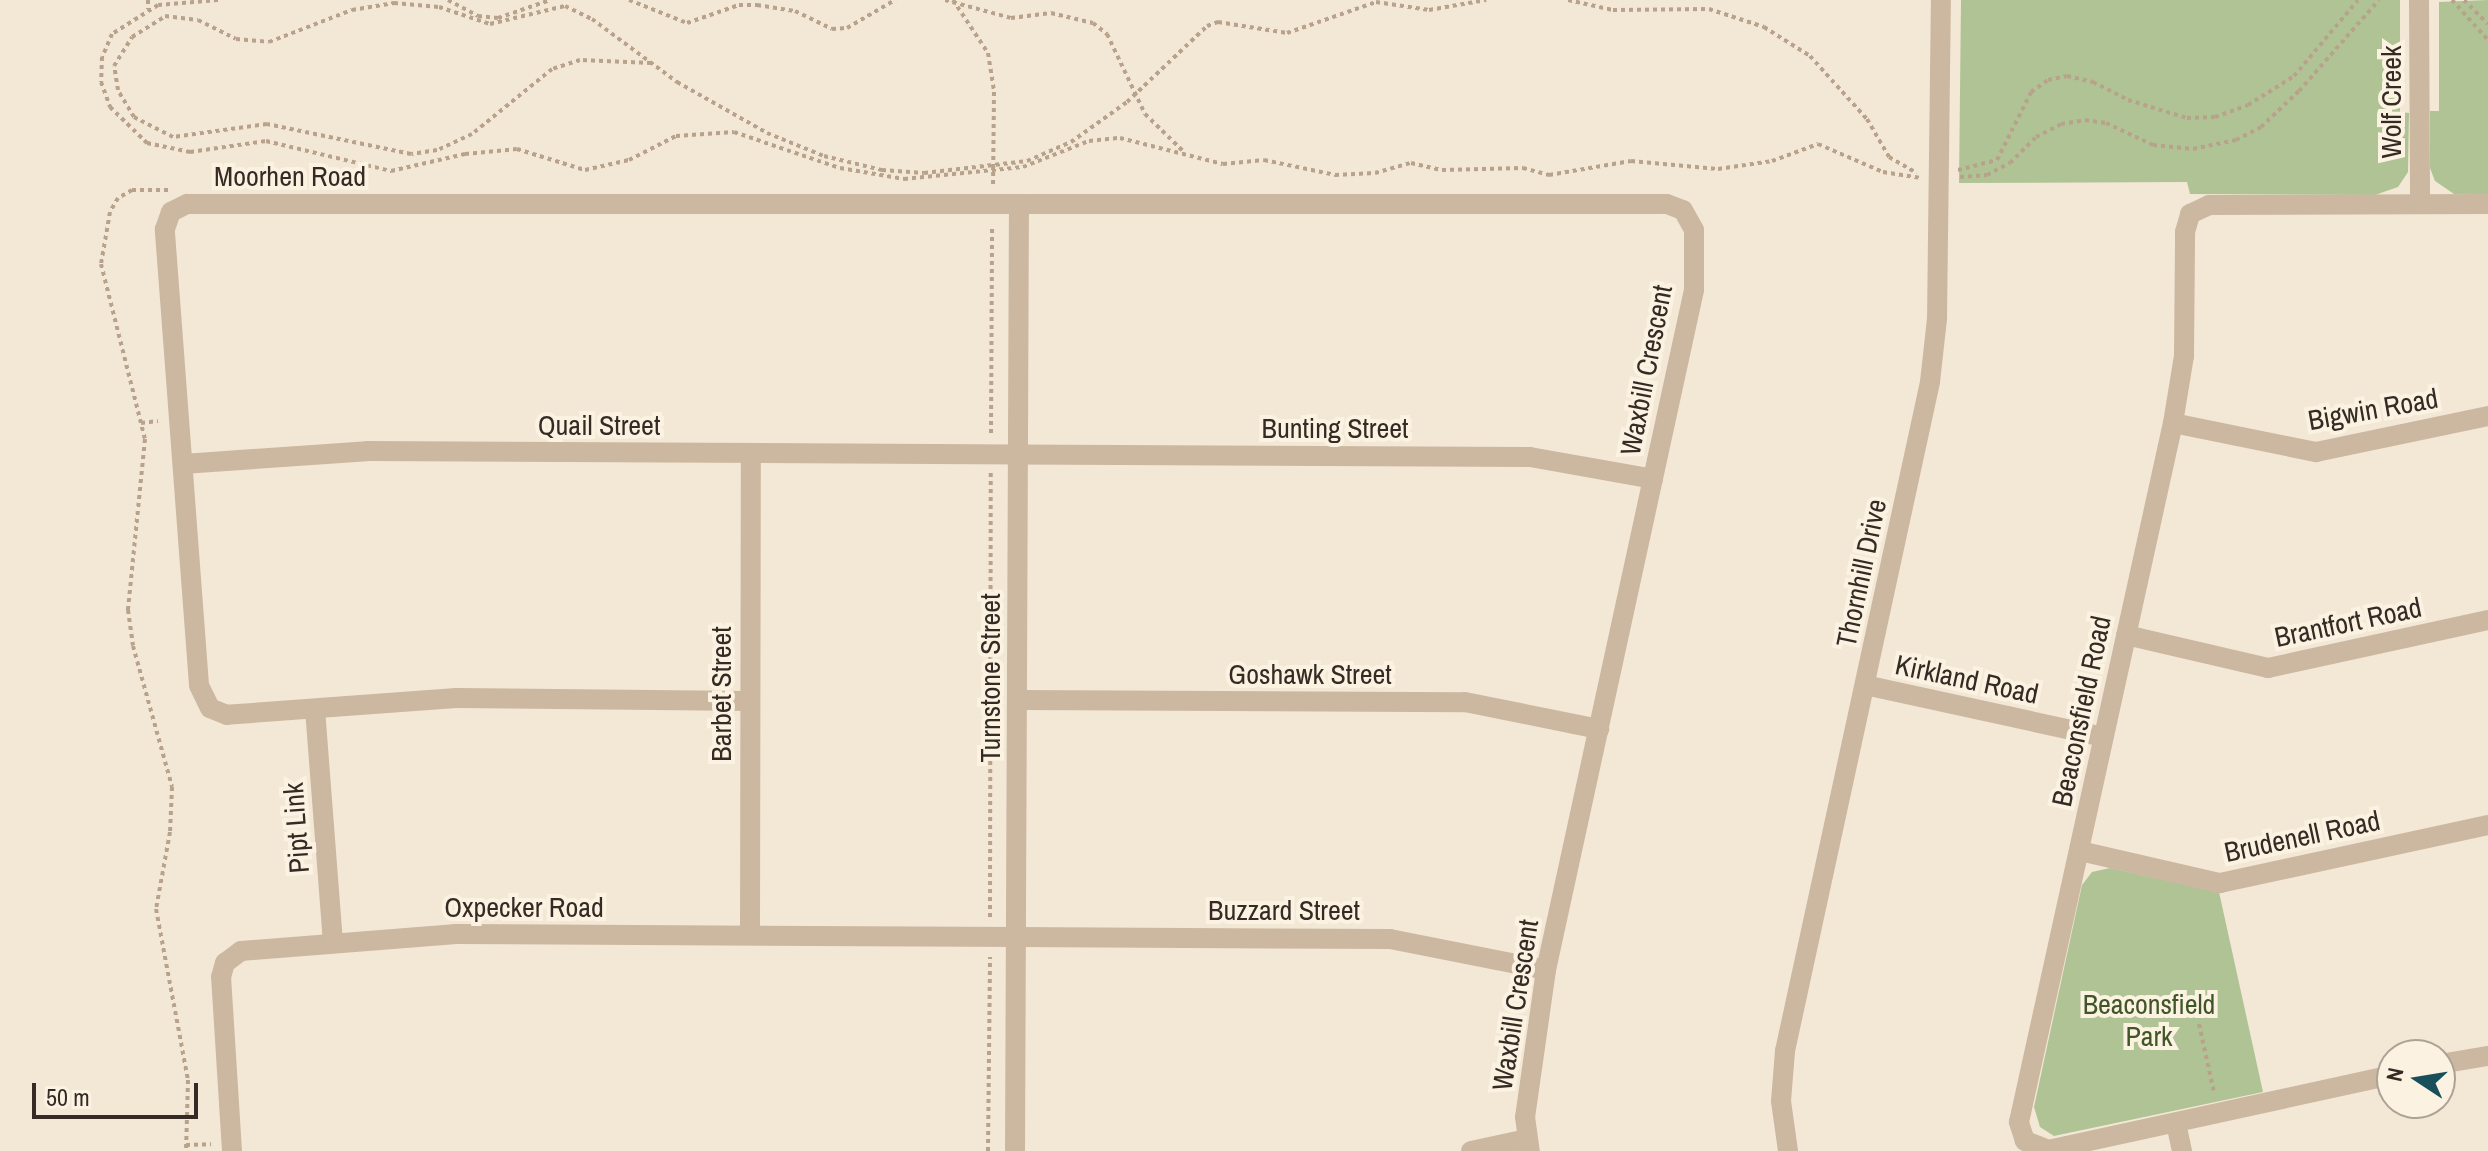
<!DOCTYPE html>
<html>
<head>
<meta charset="utf-8">
<style>
	body { margin:0 }
	#map { position:relative; width:2488px; height:1151px; overflow:hidden; background:#f3e8d6; font-family:"Archivo Narrow",sans-serif }
	div>[style] { position:absolute }
	.green>* { inset:0; background:#afc395 }
	.path>* { height:4px; margin-top:-2px; transform-origin:0; background:repeating-linear-gradient(90deg,#b8a28b 0 4px,transparent 0 8px) }
	.street>* { height:20px; margin:-10px; padding:0 10px; transform-origin:10px; border-radius:10px; background:#ccb8a1 }
	span { translate:-50% -50%; white-space:nowrap; text-align:center; line-height:1.15; -webkit-text-stroke:8px #fbf2e2; paint-order:stroke }
	.street-label { font-size:28px; color:#352b24 }
	.park-label { font-size:28px; color:#405626 }
	.north { position:absolute; left:2376px; top:1039px; width:80px; height:80px; box-sizing:border-box; background:#fbf2e2; border:2px solid #aca296; border-radius:50%; rotate:282deg; font-size:22px; font-weight:700; line-height:32px; text-align:center; color:#352b24 }
	.north::after { content:''; display:block; margin:auto; width:28px; height:36px; background:#174f5a; clip-path:polygon(50% 0,100% 100%,50% 72%,0 100%) }
	.scale { position:absolute; left:32px; top:1083px; width:166px; height:36px; box-sizing:border-box; border:4px solid #352b24; border-top:0; padding-left:10px; font-size:24px; line-height:28px; white-space:nowrap; color:#352b24; -webkit-text-stroke:6px #fbf2e2; paint-order:stroke }
</style>
</head>
<body>
<div id="map">
	<div class="green">
		<i style="clip-path:polygon(1961px 0,2400px 0,2400px 112px,2409px 113px,2408px 172px,2398px 187px,2375px 195px,2190px 194px,2187px 182px,1959px 183px)"></i>
		<i style="clip-path:polygon(2488px 0,2488px 194px,2454px 194px,2435px 181px,2430px 168px,2430px 111px,2439px 111px,2439px 2px)"></i>
		<i style="clip-path:polygon(2110px 868px,2219px 892px,2263px 1092px,2054px 1136px,2040px 1127px,2034px 1107px,2082px 885px,2092px 872px)"></i>
	</div>
	<div class="path">
		<i style="left:148px;top:0;width:9px;rotate:90deg"></i>
		<i style="left:218px;top:0;width:60px;rotate:175.2deg"></i>
		<i style="left:158px;top:5px;width:54px;rotate:147.8deg"></i>
		<i style="left:112px;top:34px;width:25px;rotate:113deg"></i>
		<i style="left:102px;top:57px;width:25px;rotate:92deg"></i>
		<i style="left:101px;top:82px;width:27px;rotate:70deg"></i>
		<i style="left:110px;top:107px;width:52px;rotate:44.2deg"></i>
		<i style="left:147px;top:143px;width:44px;rotate:11.8deg"></i>
		<i style="left:190px;top:152px;width:77px;rotate:-8.2deg"></i>
		<i style="left:266px;top:141px;width:129px;rotate:13.5deg"></i>
		<i style="left:391px;top:171px;width:76px;rotate:-12.9deg"></i>
		<i style="left:465px;top:154px;width:52px;rotate:-5.5deg"></i>
		<i style="left:517px;top:149px;width:71px;rotate:17.2deg"></i>
		<i style="left:585px;top:170px;width:45px;rotate:-12.8deg"></i>
		<i style="left:629px;top:160px;width:53px;rotate:-27.1deg"></i>
		<i style="left:676px;top:136px;width:58px;rotate:-3.9deg"></i>
		<i style="left:734px;top:132px;width:112px;rotate:18.8deg"></i>
		<i style="left:840px;top:168px;width:65px;rotate:9.8deg"></i>
		<i style="left:904px;top:179px;width:120px;rotate:-5.8deg"></i>
		<i style="left:1023px;top:167px;width:71px;rotate:-21.5deg"></i>
		<i style="left:1089px;top:141px;width:31px;rotate:-6deg"></i>
		<i style="left:1120px;top:138px;width:106px;rotate:14.2deg"></i>
		<i style="left:1223px;top:164px;width:41px;rotate:-5.6deg"></i>
		<i style="left:1264px;top:160px;width:73px;rotate:11.9deg"></i>
		<i style="left:1335px;top:175px;width:40px;rotate:-2.9deg"></i>
		<i style="left:1375px;top:173px;width:37px;rotate:-16deg"></i>
		<i style="left:1411px;top:163px;width:32px;rotate:13deg"></i>
		<i style="left:1442px;top:170px;width:81px;rotate:-1.4deg"></i>
		<i style="left:1523px;top:168px;width:27px;rotate:15deg"></i>
		<i style="left:1549px;top:175px;width:83px;rotate:-9.7deg"></i>
		<i style="left:1631px;top:161px;width:87px;rotate:5.3deg"></i>
		<i style="left:1718px;top:169px;width:55px;rotate:-8.4deg"></i>
		<i style="left:1772px;top:161px;width:49px;rotate:-20.3deg"></i>
		<i style="left:1818px;top:144px;width:71px;rotate:23.3deg"></i>
		<i style="left:1883px;top:172px;width:37px;rotate:9deg"></i>
		<i style="left:448px;top:0;width:34px;rotate:28deg"></i>
		<i style="left:478px;top:16px;width:20px;rotate:6deg"></i>
		<i style="left:498px;top:18px;width:55px;rotate:-19.1deg"></i>
		<i style="left:629px;top:0;width:62px;rotate:21.6deg"></i>
		<i style="left:687px;top:23px;width:55px;rotate:-19.1deg"></i>
		<i style="left:739px;top:5px;width:18px"></i>
		<i style="left:757px;top:5px;width:38px;rotate:9deg"></i>
		<i style="left:795px;top:11px;width:41px;rotate:25.9deg"></i>
		<i style="left:832px;top:29px;width:15px;rotate:-4deg"></i>
		<i style="left:847px;top:28px;width:56px;rotate:-30.3deg"></i>
		<i style="left:945px;top:0;width:68px;rotate:15.3deg"></i>
		<i style="left:1011px;top:18px;width:40px;rotate:-7.1deg"></i>
		<i style="left:1051px;top:13px;width:43px;rotate:13.4deg"></i>
		<i style="left:1093px;top:23px;width:18px;rotate:38deg"></i>
		<i style="left:1107px;top:34px;width:89px;rotate:64.6deg"></i>
		<i style="left:1145px;top:114px;width:53px;rotate:44.2deg"></i>
		<i style="left:953px;top:0;width:64px;rotate:56.6deg"></i>
		<i style="left:988px;top:53px;width:39px;rotate:81deg"></i>
		<i style="left:994px;top:92px;width:93px;rotate:90.6deg"></i>
		<i style="left:1568px;top:0;width:46px;rotate:12.5deg"></i>
		<i style="left:1613px;top:10px;width:96px;rotate:-0.6deg"></i>
		<i style="left:1709px;top:9px;width:58px;rotate:18.1deg"></i>
		<i style="left:1764px;top:27px;width:54px;rotate:32.2deg"></i>
		<i style="left:1810px;top:56px;width:85px;rotate:47.9deg"></i>
		<i style="left:1867px;top:119px;width:44px;rotate:59.9deg"></i>
		<i style="left:1889px;top:157px;width:32px;rotate:30deg"></i>
		<i style="left:2452px;top:0;width:54px;rotate:48deg"></i>
		<i style="left:2464px;top:0;width:34px;rotate:45deg"></i>
		<i style="left:651px;top:63px;width:71px;rotate:-177.6deg"></i>
		<i style="left:580px;top:60px;width:29px;rotate:162deg"></i>
		<i style="left:552px;top:69px;width:103px;rotate:140.9deg"></i>
		<i style="left:472px;top:134px;width:38px;rotate:155deg"></i>
		<i style="left:437px;top:150px;width:26px;rotate:171deg"></i>
		<i style="left:411px;top:154px;width:147px;rotate:-168.2deg"></i>
		<i style="left:267px;top:124px;width:95px;rotate:172.1deg"></i>
		<i style="left:173px;top:137px;width:44px;rotate:-152.9deg"></i>
		<i style="left:134px;top:117px;width:31px;rotate:-121deg"></i>
		<i style="left:118px;top:90px;width:24px;rotate:-99deg"></i>
		<i style="left:114px;top:66px;width:34px;rotate:-58deg"></i>
		<i style="left:132px;top:37px;width:39px;rotate:-32deg"></i>
		<i style="left:165px;top:16px;width:33px;rotate:7deg"></i>
		<i style="left:198px;top:20px;width:42px;rotate:26.6deg"></i>
		<i style="left:236px;top:39px;width:33px;rotate:5deg"></i>
		<i style="left:269px;top:42px;width:89px;rotate:-21.1deg"></i>
		<i style="left:352px;top:10px;width:43px;rotate:-9.5deg"></i>
		<i style="left:394px;top:3px;width:45px;rotate:5.1deg"></i>
		<i style="left:439px;top:7px;width:54px;rotate:18.4deg"></i>
		<i style="left:490px;top:24px;width:77px;rotate:-13.5deg"></i>
		<i style="left:565px;top:6px;width:30px;rotate:26deg"></i>
		<i style="left:592px;top:19px;width:106px;rotate:36.5deg"></i>
		<i style="left:677px;top:82px;width:103px;rotate:29.5deg"></i>
		<i style="left:767px;top:133px;width:61px;rotate:22deg"></i>
		<i style="left:824px;top:156px;width:60px;rotate:13.6deg"></i>
		<i style="left:882px;top:170px;width:42px;rotate:4.1deg"></i>
		<i style="left:924px;top:173px;width:104px;rotate:-6.6deg"></i>
		<i style="left:1027px;top:161px;width:48px;rotate:-23.4deg"></i>
		<i style="left:1071px;top:142px;width:69px;rotate:-35.5deg"></i>
		<i style="left:1127px;top:102px;width:110px;rotate:-43.5deg"></i>
		<i style="left:1207px;top:26px;width:12px;rotate:-20deg"></i>
		<i style="left:1218px;top:22px;width:70px;rotate:9.1deg"></i>
		<i style="left:1287px;top:33px;width:94px;rotate:-19.2deg"></i>
		<i style="left:1376px;top:2px;width:54px;rotate:8.6deg"></i>
		<i style="left:1429px;top:10px;width:58px;rotate:-10deg"></i>
		<i style="left:1958px;top:170px;width:40px;rotate:-14.4deg"></i>
		<i style="left:1997px;top:160px;width:76px;rotate:-63.4deg"></i>
		<i style="left:2031px;top:92px;width:21px;rotate:-35deg"></i>
		<i style="left:2048px;top:80px;width:19px;rotate:-12deg"></i>
		<i style="left:2067px;top:76px;width:27px;rotate:13deg"></i>
		<i style="left:2093px;top:82px;width:39px;rotate:27deg"></i>
		<i style="left:2128px;top:100px;width:62px;rotate:17deg"></i>
		<i style="left:2187px;top:118px;width:28px;rotate:-2deg"></i>
		<i style="left:2215px;top:117px;width:35px;rotate:-20deg"></i>
		<i style="left:2248px;top:105px;width:54px;rotate:-32.2deg"></i>
		<i style="left:2294px;top:76px;width:99px;rotate:-49.9deg"></i>
		<i style="left:1960px;top:177px;width:27px;rotate:-4deg"></i>
		<i style="left:1987px;top:175px;width:26px;rotate:-28deg"></i>
		<i style="left:2010px;top:163px;width:37px;rotate:-45deg"></i>
		<i style="left:2036px;top:137px;width:28px;rotate:-27deg"></i>
		<i style="left:2061px;top:124px;width:24px;rotate:-9deg"></i>
		<i style="left:2085px;top:120px;width:21px;rotate:8deg"></i>
		<i style="left:2106px;top:123px;width:52px;rotate:25.1deg"></i>
		<i style="left:2153px;top:145px;width:40px;rotate:5.7deg"></i>
		<i style="left:2193px;top:149px;width:44px;rotate:-11.8deg"></i>
		<i style="left:2236px;top:140px;width:28px;rotate:-27deg"></i>
		<i style="left:2261px;top:127px;width:52px;rotate:-43.5deg"></i>
		<i style="left:2299px;top:91px;width:121px;rotate:-48.7deg"></i>
		<i style="left:168px;top:190px;width:36px;rotate:180deg"></i>
		<i style="left:132px;top:190px;width:16px;rotate:150deg"></i>
		<i style="left:118px;top:198px;width:16px;rotate:120deg"></i>
		<i style="left:110px;top:212px;width:53px;rotate:99.8deg"></i>
		<i style="left:101px;top:264px;width:180px;rotate:75.9deg"></i>
		<i style="left:145px;top:439px;width:172px;rotate:95.7deg"></i>
		<i style="left:128px;top:610px;width:36px;rotate:82deg"></i>
		<i style="left:133px;top:646px;width:146px;rotate:74.5deg"></i>
		<i style="left:172px;top:787px;width:45px;rotate:92.5deg"></i>
		<i style="left:170px;top:832px;width:78px;rotate:100.3deg"></i>
		<i style="left:156px;top:909px;width:174px;rotate:79.4deg"></i>
		<i style="left:188px;top:1080px;width:71px;rotate:91.6deg"></i>
		<i style="left:141px;top:423px;width:17px;rotate:-7deg"></i>
		<i style="left:991px;top:433px;width:208px;rotate:-89.7deg"></i>
		<i style="left:990px;top:917px;width:444px;rotate:-89.9deg"></i>
		<i style="left:2199px;top:1024px;width:70px;rotate:77.6deg"></i>
		<i style="left:186px;top:1145px;width:25px;rotate:-2deg"></i>
		<i style="left:988px;top:1151px;width:194px;rotate:-89.4deg"></i>
	</div>
	<div class="street">
		<i style="left:2419px;top:0;width:203px;rotate:89.7deg"></i>
		<i style="left:2173px;top:423px;width:146px;rotate:11.5deg"></i>
		<i style="left:2316px;top:452px;width:176px;rotate:-11.8deg"></i>
		<i style="left:183px;top:464px;width:184px;rotate:-4deg"></i>
		<i style="left:367px;top:451px;width:1163px;rotate:0.3deg"></i>
		<i style="left:1530px;top:457px;width:125px;rotate:10.1deg"></i>
		<i style="left:2126px;top:635px;width:146px;rotate:13.1deg"></i>
		<i style="left:2268px;top:668px;width:225px;rotate:-12.3deg"></i>
		<i style="left:1865px;top:685px;width:244px;rotate:12.3deg"></i>
		<i style="left:1019px;top:700px;width:446px;rotate:0.3deg"></i>
		<i style="left:1465px;top:702px;width:137px;rotate:11.4deg"></i>
		<i style="left:749px;top:701px;width:293px;rotate:-179.4deg"></i>
		<i style="left:456px;top:698px;width:230px;rotate:175.8deg"></i>
		<i style="left:227px;top:715px;width:18px;rotate:-158deg"></i>
		<i style="left:210px;top:708px;width:25px;rotate:-116deg"></i>
		<i style="left:199px;top:685px;width:457px;rotate:-94.3deg"></i>
		<i style="left:165px;top:229px;width:18px;rotate:-71deg"></i>
		<i style="left:171px;top:212px;width:18px;rotate:-27deg"></i>
		<i style="left:187px;top:204px;width:1480px"></i>
		<i style="left:1667px;top:204px;width:17px;rotate:21deg"></i>
		<i style="left:1683px;top:210px;width:23px;rotate:61deg"></i>
		<i style="left:1694px;top:230px;width:60px;rotate:90deg"></i>
		<i style="left:1694px;top:290px;width:696px;rotate:102.28deg"></i>
		<i style="left:1546px;top:970px;width:148px;rotate:98.1deg"></i>
		<i style="left:1525px;top:1117px;width:34px;rotate:82deg"></i>
		<i style="left:315px;top:709px;width:235px;rotate:85.6deg"></i>
		<i style="left:2080px;top:851px;width:144px;rotate:12.9deg"></i>
		<i style="left:2220px;top:883px;width:274px;rotate:-12.2deg"></i>
		<i style="left:750px;top:935px;width:481px;rotate:-89.9deg"></i>
		<i style="left:2440px;top:1064px;width:49px;rotate:-9.5deg"></i>
		<i style="left:2392px;top:1075px;width:351px;rotate:167.7deg"></i>
		<i style="left:2049px;top:1150px;width:26px;rotate:-159deg"></i>
		<i style="left:2025px;top:1141px;width:20px;rotate:-108deg"></i>
		<i style="left:2019px;top:1122px;width:716px;rotate:-77.58deg"></i>
		<i style="left:2173px;top:423px;width:68px;rotate:-80.7deg"></i>
		<i style="left:2184px;top:356px;width:124px;rotate:-89.5deg"></i>
		<i style="left:2185px;top:232px;width:19px;rotate:-74deg"></i>
		<i style="left:2190px;top:214px;width:21px;rotate:-25deg"></i>
		<i style="left:2209px;top:205px;width:279px;rotate:-0.2deg"></i>
		<i style="left:2176px;top:1123px;width:29px;rotate:78deg"></i>
		<i style="left:232px;top:1151px;width:174px;rotate:-93.6deg"></i>
		<i style="left:221px;top:977px;width:15px;rotate:-74deg"></i>
		<i style="left:225px;top:963px;width:20px;rotate:-37deg"></i>
		<i style="left:241px;top:951px;width:216px;rotate:-4.5deg"></i>
		<i style="left:456px;top:934px;width:934px;rotate:0.31deg"></i>
		<i style="left:1390px;top:939px;width:159px;rotate:11.2deg"></i>
		<i style="left:1015px;top:1151px;width:947px;rotate:-89.76deg"></i>
		<i style="left:1471px;top:1151px;width:57px;rotate:-12.1deg"></i>
		<i style="left:1788px;top:1151px;width:50px;rotate:-98deg"></i>
		<i style="left:1781px;top:1101px;width:50px;rotate:-85.4deg"></i>
		<i style="left:1785px;top:1051px;width:685px;rotate:-77.77deg"></i>
		<i style="left:1930px;top:382px;width:63px;rotate:-83.7deg"></i>
		<i style="left:1937px;top:319px;width:319px;rotate:-89.3deg"></i>
	</div>
	<div class="street-label">
		<span style="left:2391px;top:102px;rotate:-90deg">Wolf Creek</span>
		<span style="left:290px;top:176px">Moorhen Road</span>
		<span style="left:1646px;top:370px;rotate:-79deg">Waxbill Crescent</span>
		<span style="left:2373px;top:409px;rotate:-10deg">Bigwin Road</span>
		<span style="left:599px;top:425px">Quail Street</span>
		<span style="left:1335px;top:428px">Bunting Street</span>
		<span style="left:1861px;top:573px;rotate:-78deg">Thornhill Drive</span>
		<span style="left:2348px;top:622px;rotate:-12deg">Brantfort Road</span>
		<span style="left:1310px;top:674px">Goshawk Street</span>
		<span style="left:990px;top:678px;rotate:-90deg">Turnstone Street</span>
		<span style="left:1967px;top:679px;rotate:12deg">Kirkland Road</span>
		<span style="left:721px;top:694px;rotate:-90deg">Barbet Street</span>
		<span style="left:2081px;top:711px;rotate:-78deg">Beaconsfield Road</span>
		<span style="left:296px;top:828px;rotate:-94deg">Pipt Link</span>
		<span style="left:2302px;top:836px;rotate:-12deg">Brudenell Road</span>
		<span style="left:524px;top:907px">Oxpecker Road</span>
		<span style="left:1284px;top:910px">Buzzard Street</span>
		<span style="left:1515px;top:1005px;rotate:-81deg">Waxbill Crescent</span>
	</div>
	<div class="park-label">
		<span style="left:2149px;top:1020px">Beaconsfield<br>Park</span>
	</div>
	<div class="north">N</div>
	<div class="scale">50 m</div>
</div>
</body>
</html>
